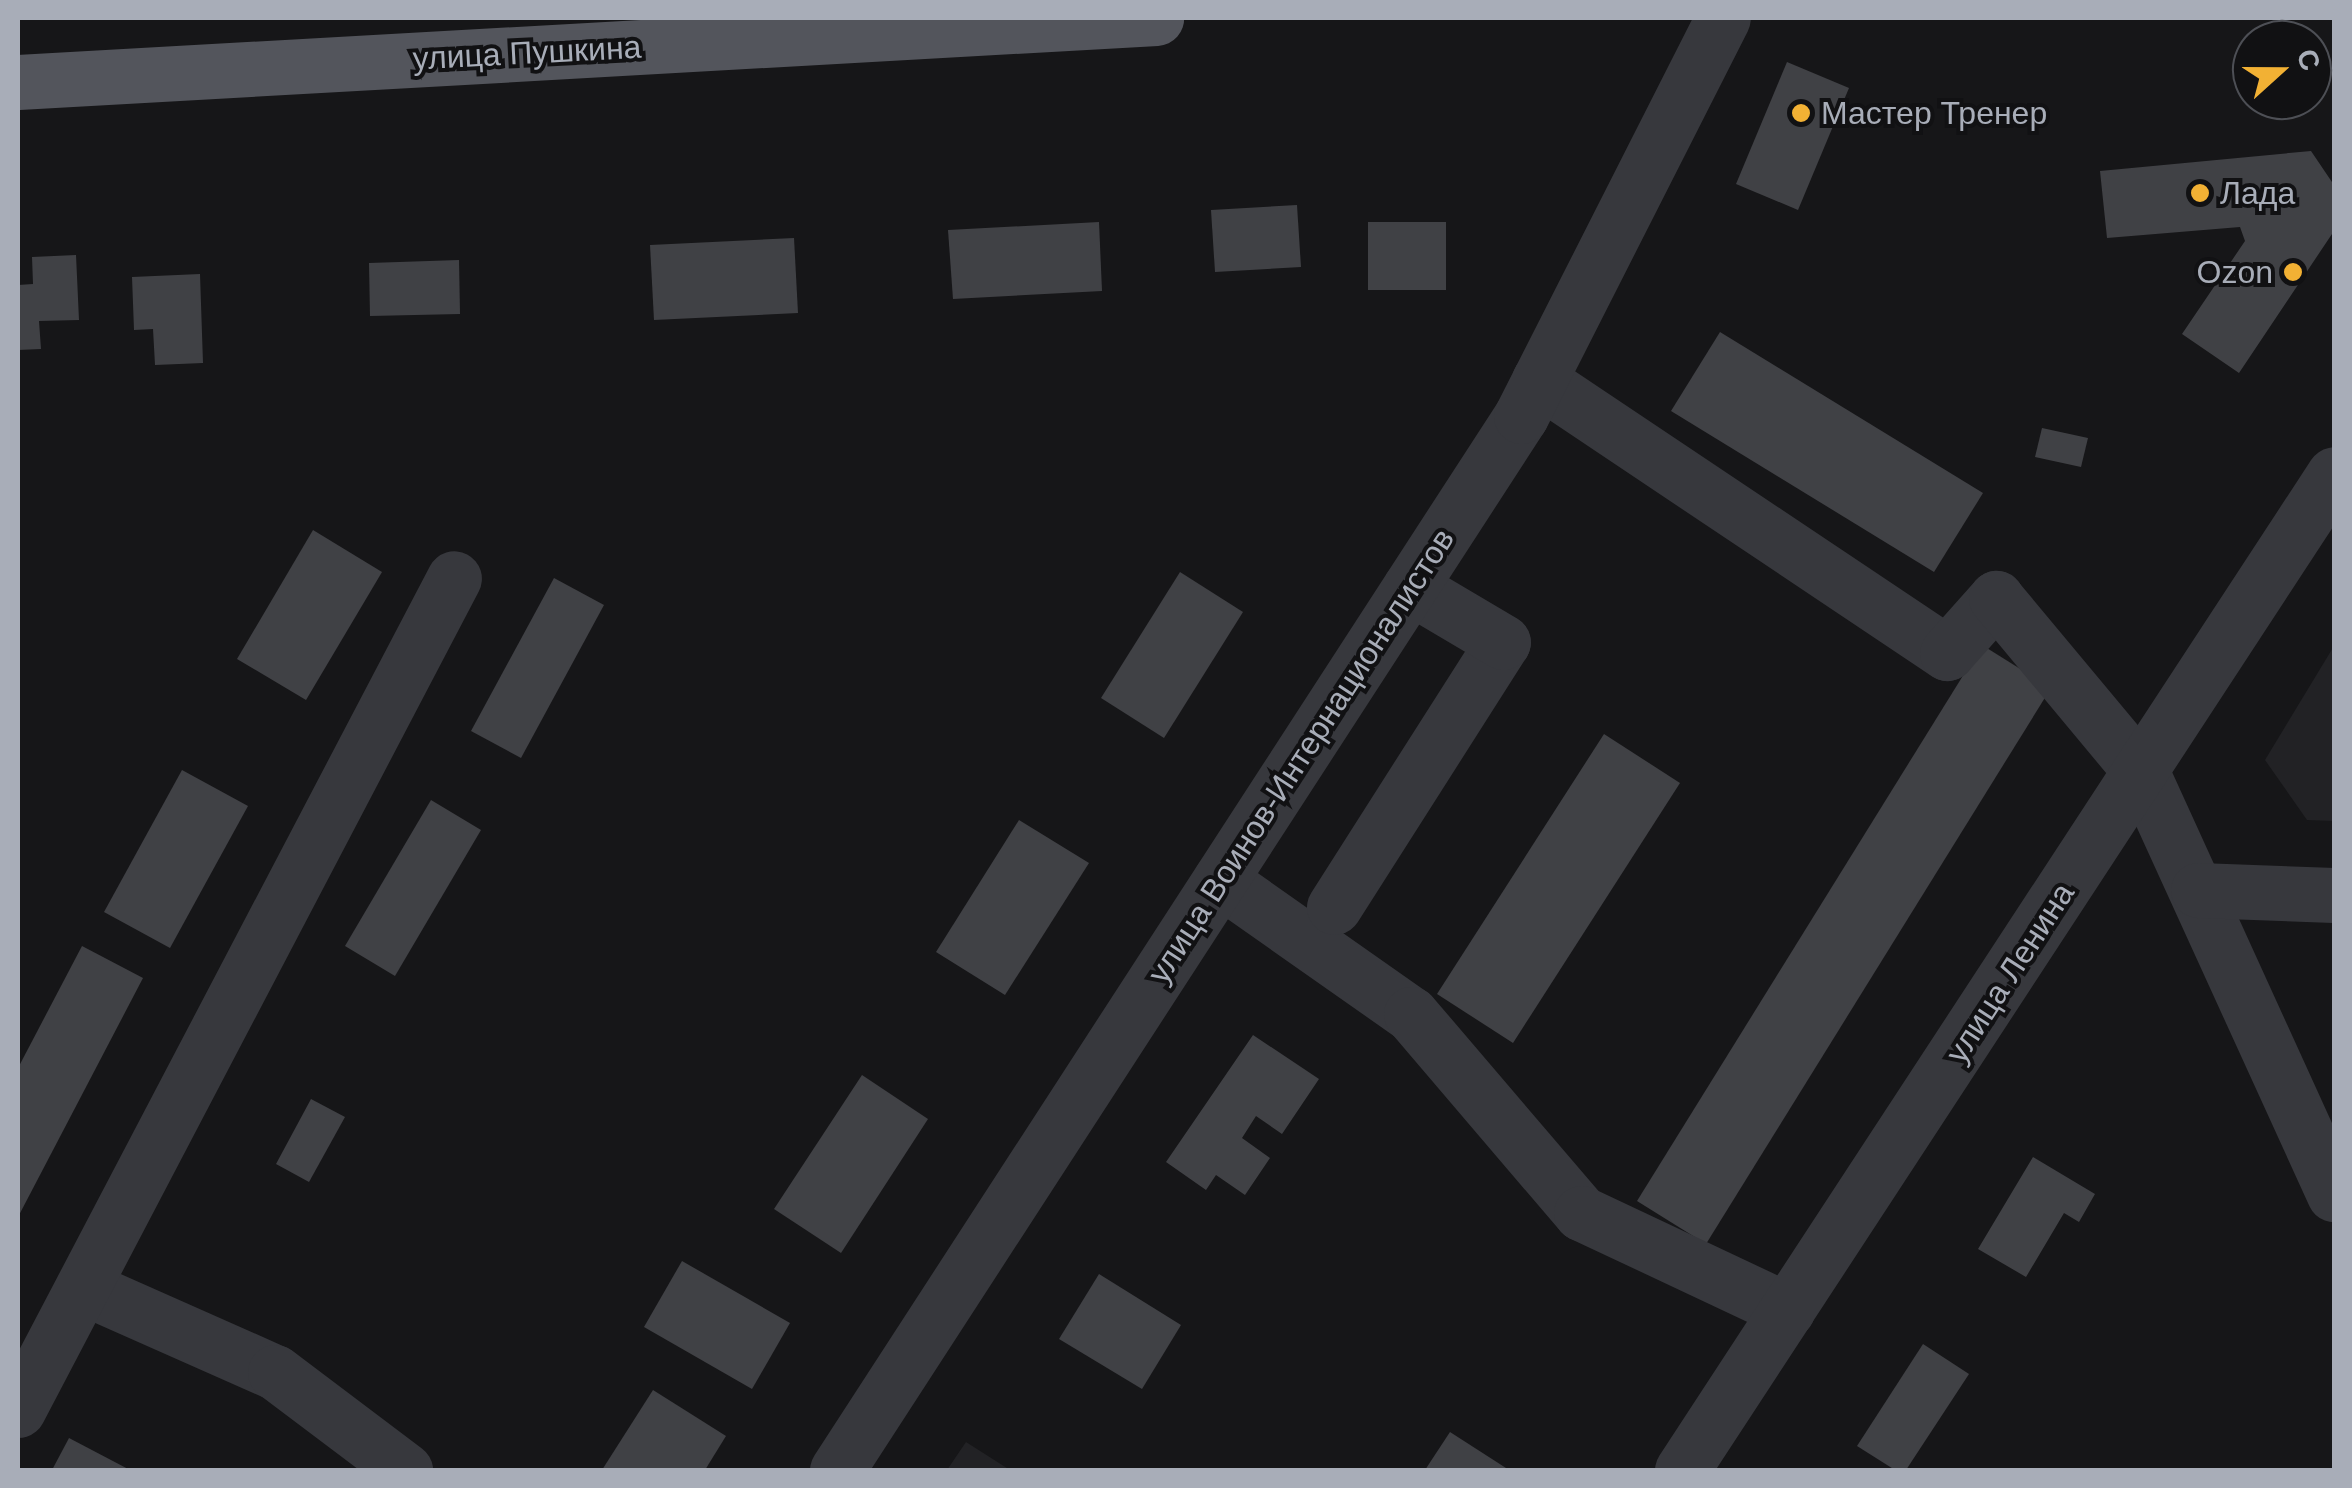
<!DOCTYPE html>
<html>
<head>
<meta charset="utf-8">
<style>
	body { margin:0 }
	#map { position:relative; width:2352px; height:1488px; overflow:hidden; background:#161618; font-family:Arial,sans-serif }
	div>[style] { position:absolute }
	.built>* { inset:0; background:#222225 }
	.building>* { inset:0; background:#404145 }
	.minor>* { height:55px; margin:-27.5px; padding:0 27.5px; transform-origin:27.5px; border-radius:27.5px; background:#37383d }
	.major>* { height:55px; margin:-27.5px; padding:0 27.5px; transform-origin:27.5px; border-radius:27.5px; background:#53555c }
	.dots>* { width:28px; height:28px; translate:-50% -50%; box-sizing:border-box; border:5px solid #111113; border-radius:50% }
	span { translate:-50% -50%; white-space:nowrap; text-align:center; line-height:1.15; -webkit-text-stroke:8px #111113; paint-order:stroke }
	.street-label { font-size:32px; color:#a8adb8 }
	.poi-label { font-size:32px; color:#a8adb8 }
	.left { translate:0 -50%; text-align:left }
	.right { translate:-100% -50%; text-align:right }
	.frame { position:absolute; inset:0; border:20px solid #a8adb8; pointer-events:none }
	.north { position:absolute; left:2232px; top:20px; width:100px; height:100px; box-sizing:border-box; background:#111113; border:2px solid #4d4f55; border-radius:50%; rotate:69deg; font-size:28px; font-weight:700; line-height:40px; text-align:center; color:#a8adb8 }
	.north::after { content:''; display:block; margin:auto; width:35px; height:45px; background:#f2b134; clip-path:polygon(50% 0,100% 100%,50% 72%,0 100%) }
</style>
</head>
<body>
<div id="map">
	<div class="built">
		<i style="clip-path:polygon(2334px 646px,2334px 821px,2307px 820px,2265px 760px)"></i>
		<i style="clip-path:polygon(966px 1442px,1010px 1470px,947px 1470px)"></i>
	</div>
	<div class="building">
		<i style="clip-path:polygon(1787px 62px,1849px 88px,1798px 210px,1736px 184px)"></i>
		<i style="clip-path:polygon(2311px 151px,2334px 185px,2334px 231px,2239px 373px,2182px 334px,2245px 241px,2240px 227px,2107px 238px,2100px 171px)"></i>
		<i style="clip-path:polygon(1297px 205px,1301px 267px,1215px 272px,1211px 210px)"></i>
		<i style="clip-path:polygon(1099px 222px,1102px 291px,953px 299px,948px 230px)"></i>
		<i style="clip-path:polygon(1368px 222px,1446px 222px,1446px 290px,1368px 290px)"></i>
		<i style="clip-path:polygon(794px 238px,798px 313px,654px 320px,650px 245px)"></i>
		<i style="clip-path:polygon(76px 255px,79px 320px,39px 321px,41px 349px,18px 350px,18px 285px,33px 284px,32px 257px)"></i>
		<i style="clip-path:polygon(459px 260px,460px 314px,370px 316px,369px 263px)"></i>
		<i style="clip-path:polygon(200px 274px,203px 363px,155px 365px,153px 329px,134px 330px,132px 277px)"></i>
		<i style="clip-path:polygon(1720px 332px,1983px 493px,1934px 572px,1671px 411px)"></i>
		<i style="clip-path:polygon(2042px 428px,2088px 438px,2081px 467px,2035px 457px)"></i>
		<i style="clip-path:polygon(313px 530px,382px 572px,306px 700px,237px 659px)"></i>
		<i style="clip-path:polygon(1180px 572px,1243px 612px,1164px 738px,1101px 698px)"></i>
		<i style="clip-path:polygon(554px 578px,604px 605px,521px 758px,471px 731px)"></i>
		<i style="clip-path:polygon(1982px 645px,2051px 688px,1706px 1244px,1637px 1201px)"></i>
		<i style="clip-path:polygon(1604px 734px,1680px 783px,1513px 1043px,1437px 994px)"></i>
		<i style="clip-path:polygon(182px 770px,248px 806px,170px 948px,104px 912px)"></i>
		<i style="clip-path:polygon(431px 800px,481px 830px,395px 976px,345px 946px)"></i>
		<i style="clip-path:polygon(1019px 820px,1089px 863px,1005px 995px,936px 952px)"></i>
		<i style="clip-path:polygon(82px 946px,143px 978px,18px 1217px,18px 1068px)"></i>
		<i style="clip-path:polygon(1253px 1035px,1319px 1079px,1282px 1134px,1256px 1116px,1242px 1138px,1270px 1158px,1245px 1195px,1216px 1175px,1206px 1190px,1166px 1162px)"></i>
		<i style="clip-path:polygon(862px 1075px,928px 1119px,841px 1253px,774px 1209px)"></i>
		<i style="clip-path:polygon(311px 1099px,345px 1117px,309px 1182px,276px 1164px)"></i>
		<i style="clip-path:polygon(2033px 1157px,2095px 1194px,2079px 1222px,2064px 1213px,2026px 1277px,1978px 1249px)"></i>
		<i style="clip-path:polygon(682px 1261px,790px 1323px,752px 1389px,644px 1327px)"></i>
		<i style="clip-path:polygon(1099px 1274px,1181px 1325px,1142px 1389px,1059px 1339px)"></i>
		<i style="clip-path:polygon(1923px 1344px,1969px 1374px,1906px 1470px,1895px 1470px,1857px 1446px)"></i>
		<i style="clip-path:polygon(653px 1390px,726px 1436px,705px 1470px,602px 1470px)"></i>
		<i style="clip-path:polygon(1450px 1432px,1506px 1468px,1504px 1470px,1425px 1470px)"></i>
		<i style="clip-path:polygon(69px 1438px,130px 1470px,52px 1470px)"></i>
	</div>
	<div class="minor">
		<i style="left:1539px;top:380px;width:491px;rotate:33.8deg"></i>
		<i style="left:1947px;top:653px;width:74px;rotate:-48.3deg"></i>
		<i style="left:1996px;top:598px;width:228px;rotate:50.2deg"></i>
		<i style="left:2142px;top:773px;width:463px;rotate:65.5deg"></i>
		<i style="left:1220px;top:880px;width:233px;rotate:35.1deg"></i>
		<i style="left:1411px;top:1014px;width:262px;rotate:49.5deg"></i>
		<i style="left:1581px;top:1213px;width:228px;rotate:25.2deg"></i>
		<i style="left:2198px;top:890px;width:136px;rotate:2.1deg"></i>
		<i style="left:1334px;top:907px;width:314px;rotate:-57.5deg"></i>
		<i style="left:1503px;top:642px;width:108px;rotate:-149.4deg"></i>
		<i style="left:85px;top:1288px;width:208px;rotate:23.9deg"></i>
		<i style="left:275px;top:1372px;width:163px;rotate:37deg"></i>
		<i style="left:18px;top:1410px;width:939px;rotate:-62.34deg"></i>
		<i style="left:837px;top:1470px;width:1256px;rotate:-57.02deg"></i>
		<i style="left:1521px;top:416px;width:446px;rotate:-63.1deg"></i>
		<i style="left:1682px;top:1470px;width:1190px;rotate:-56.79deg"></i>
	</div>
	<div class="major">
		<i style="left:18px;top:82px;width:1140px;rotate:-3.22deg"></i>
	</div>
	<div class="dots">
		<i style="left:1801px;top:113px;background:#f2b134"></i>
		<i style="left:2200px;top:193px;background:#f2b134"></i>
		<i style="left:2293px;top:272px;background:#f2b134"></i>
	</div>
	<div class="street-label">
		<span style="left:527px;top:53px;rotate:-3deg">улица Пушкина</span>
		<span style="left:1301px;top:756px;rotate:-57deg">улица Воинов-Интернационалистов</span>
		<span style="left:2010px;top:973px;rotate:-57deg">улица Ленина</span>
	</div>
	<div class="poi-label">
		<span class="left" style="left:1821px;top:113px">Мастер Тренер</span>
		<span class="left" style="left:2220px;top:193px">Лада</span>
		<span class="right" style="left:2273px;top:272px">Ozon</span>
	</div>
	<div class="frame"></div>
	<div class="north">С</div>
</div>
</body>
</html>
